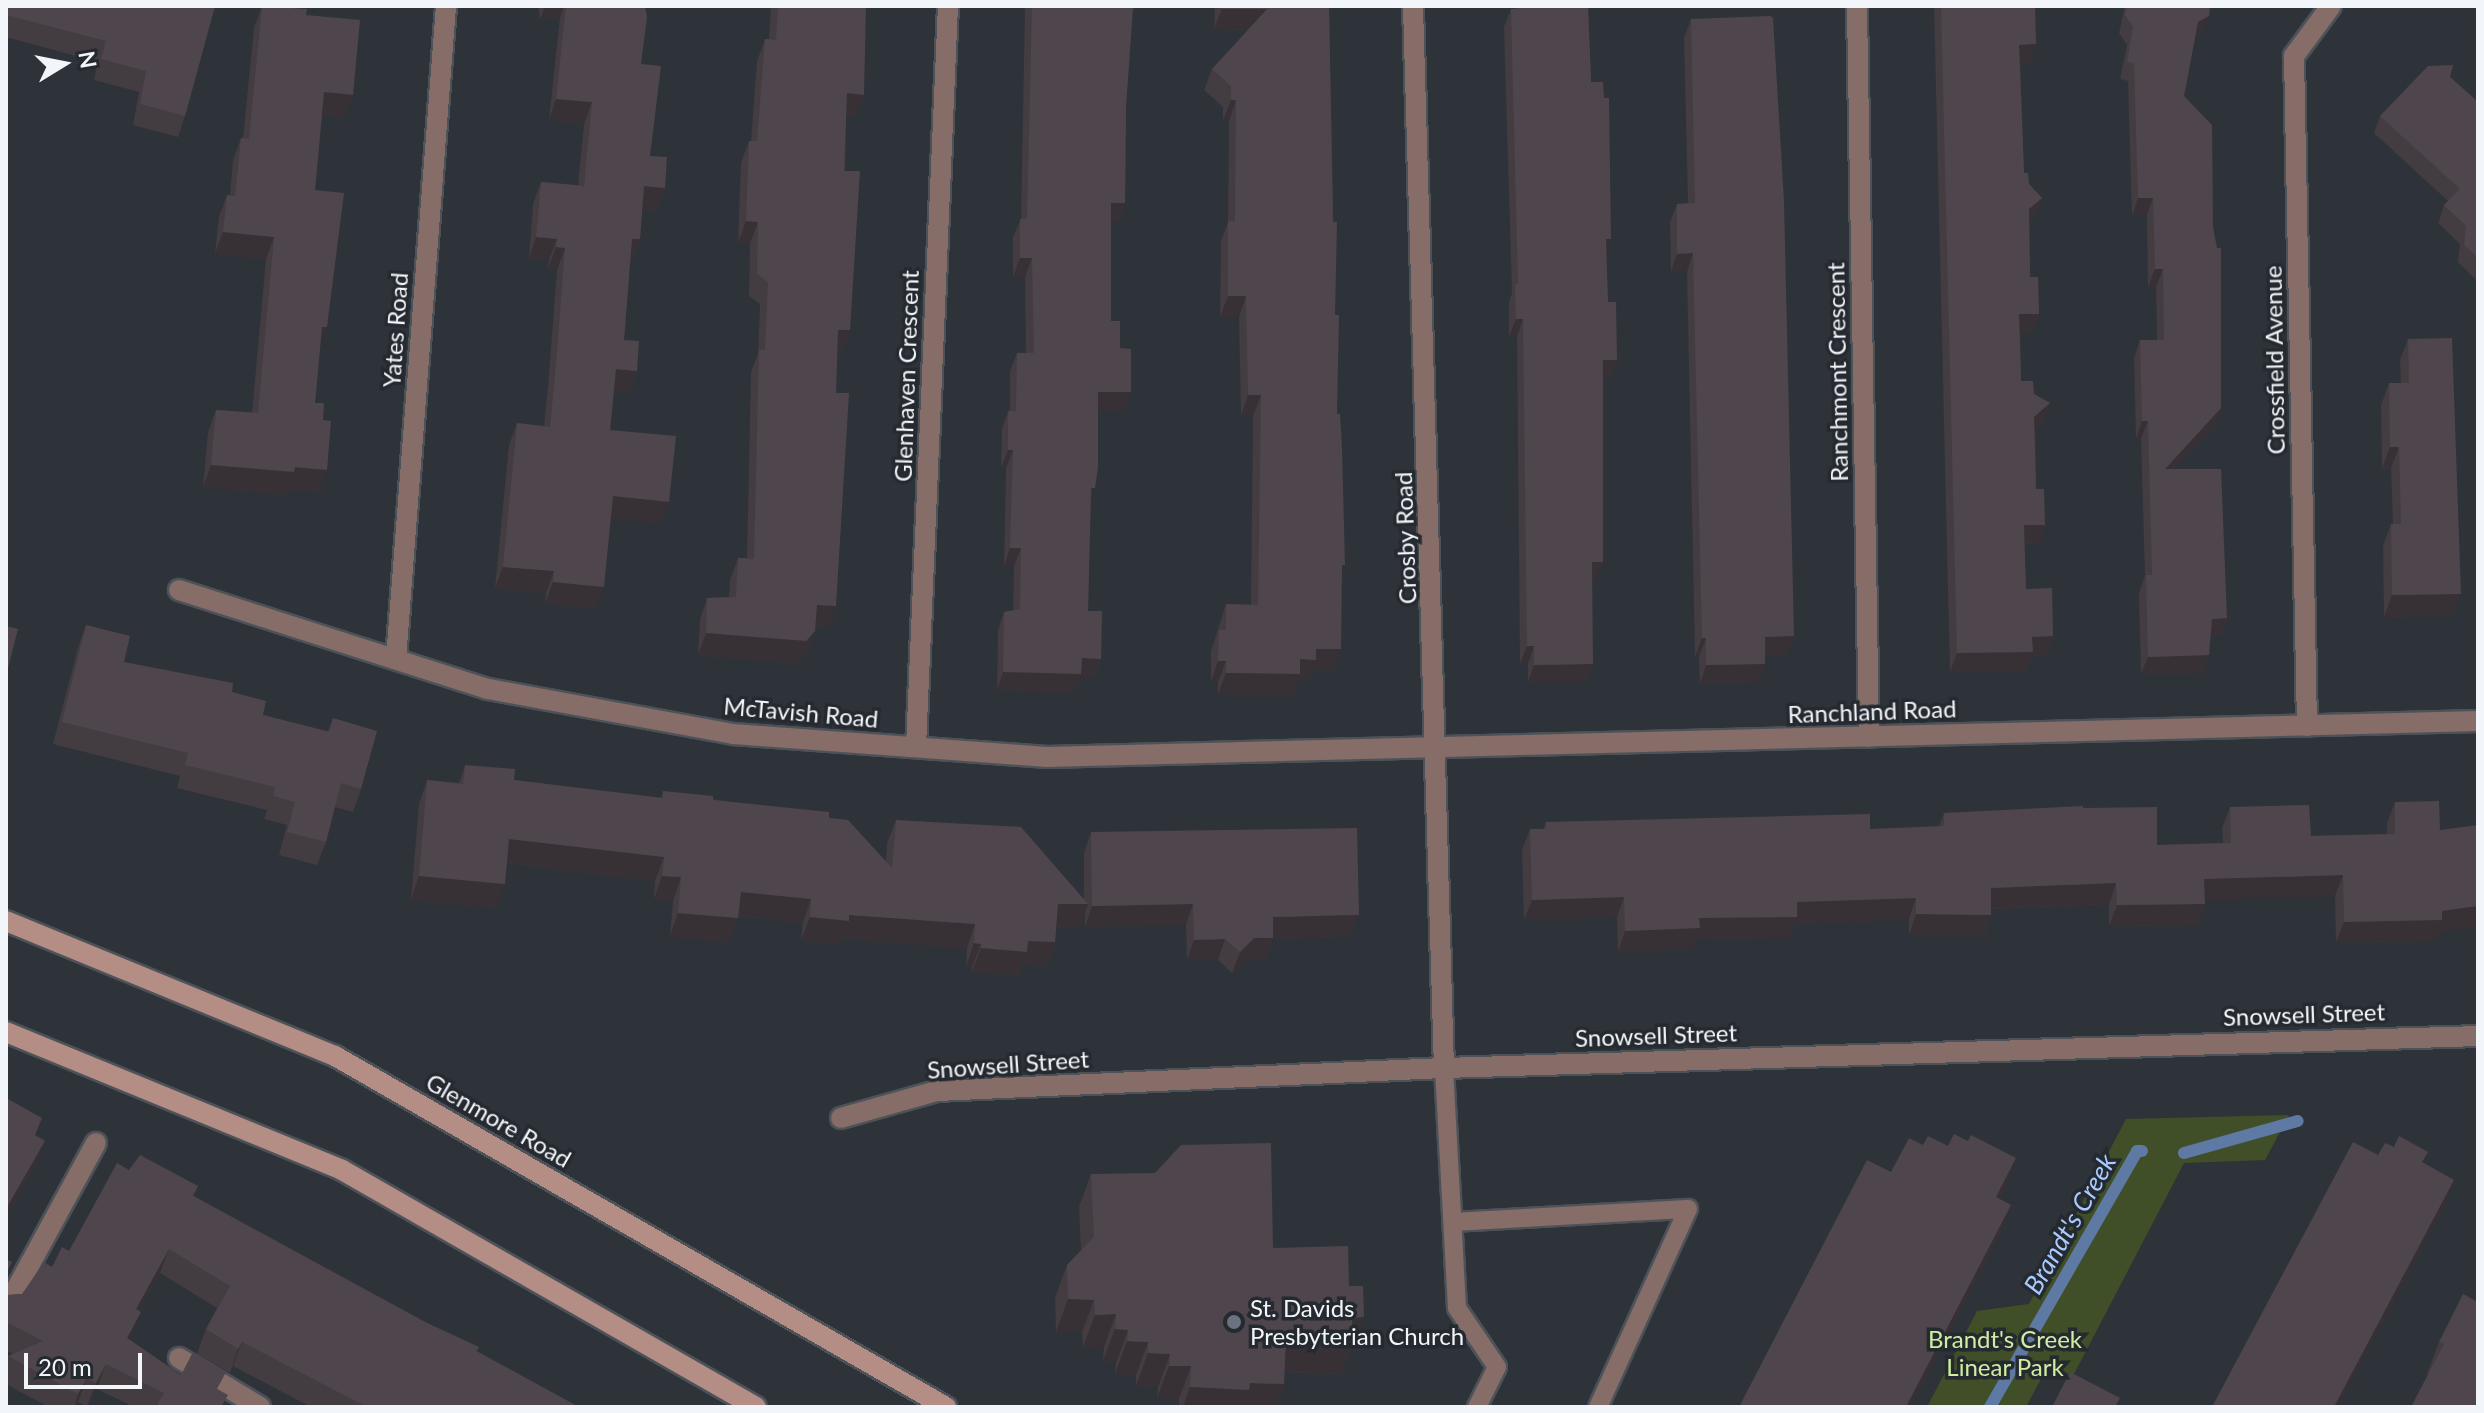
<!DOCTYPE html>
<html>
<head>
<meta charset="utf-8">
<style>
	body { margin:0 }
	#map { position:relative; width:2484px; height:1413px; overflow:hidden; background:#2e333a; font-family:Lato,sans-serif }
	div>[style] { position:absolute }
	.green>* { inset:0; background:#404f27 }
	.stream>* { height:12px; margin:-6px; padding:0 6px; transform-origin:6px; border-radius:6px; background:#5e79a4 }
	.roads { filter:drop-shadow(2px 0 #4d5259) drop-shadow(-2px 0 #4d5259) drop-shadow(0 2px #4d5259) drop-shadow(0 -2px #4d5259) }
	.service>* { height:18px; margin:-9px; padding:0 9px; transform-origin:9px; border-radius:9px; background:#866d67 }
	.minor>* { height:20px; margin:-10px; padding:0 10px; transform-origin:10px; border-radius:10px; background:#866d67 }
	.secondary>* { height:20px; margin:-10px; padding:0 10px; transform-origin:10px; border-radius:10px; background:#b48d84 }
	.wall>* { inset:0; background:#433c41 }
	.shaded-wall>* { inset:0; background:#373135 }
	.building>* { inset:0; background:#4e464c }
	.dots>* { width:22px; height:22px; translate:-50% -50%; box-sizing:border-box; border:4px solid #252930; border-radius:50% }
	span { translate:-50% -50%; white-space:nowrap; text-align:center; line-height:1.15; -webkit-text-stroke:7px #252930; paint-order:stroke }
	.street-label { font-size:24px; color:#f2f5f9 }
	.poi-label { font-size:24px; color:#f2f5f9 }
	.left { translate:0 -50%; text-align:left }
	.park-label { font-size:24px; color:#d0eea2 }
	.water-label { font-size:26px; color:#a8cafe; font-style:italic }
	.frame { position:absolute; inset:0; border:8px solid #f2f5f9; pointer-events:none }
	.north { position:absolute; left:24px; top:24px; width:80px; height:80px; -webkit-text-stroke:6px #252930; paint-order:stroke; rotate:80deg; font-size:22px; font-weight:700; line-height:32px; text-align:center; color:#f2f5f9 }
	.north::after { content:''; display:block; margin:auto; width:28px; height:36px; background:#f2f5f9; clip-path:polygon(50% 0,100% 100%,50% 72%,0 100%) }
	.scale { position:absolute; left:24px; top:1353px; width:118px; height:36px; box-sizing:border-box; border:4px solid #f2f5f9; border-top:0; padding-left:10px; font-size:24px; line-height:28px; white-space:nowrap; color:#f2f5f9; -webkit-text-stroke:6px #252930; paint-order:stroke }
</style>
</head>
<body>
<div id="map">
	<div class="green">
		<i style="clip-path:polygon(2289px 1115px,2265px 1160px,2184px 1163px,2073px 1376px,2049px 1364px,2026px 1407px,1927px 1407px,1977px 1311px,2029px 1304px,2126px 1119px)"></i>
	</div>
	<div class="stream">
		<i style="left:2184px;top:1153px;width:118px;rotate:-15.7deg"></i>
		<i style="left:1990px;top:1407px;width:295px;rotate:-60.1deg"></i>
		<i style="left:2137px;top:1151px;width:5px"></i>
	</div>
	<div class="roads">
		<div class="service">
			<i style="left:1444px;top:1068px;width:240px;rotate:86.9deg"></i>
			<i style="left:1457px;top:1308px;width:71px;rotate:55.9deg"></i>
			<i style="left:1497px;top:1367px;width:45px;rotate:116.6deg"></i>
			<i style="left:1453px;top:1222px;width:235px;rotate:-3.2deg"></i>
			<i style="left:1688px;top:1209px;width:217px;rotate:114.4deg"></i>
		</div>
		<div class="minor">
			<i style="left:1413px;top:6px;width:1062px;rotate:88.33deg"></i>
			<i style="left:1857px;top:6px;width:731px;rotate:89.06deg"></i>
			<i style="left:179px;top:590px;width:324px;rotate:17.8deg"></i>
			<i style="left:488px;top:689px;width:249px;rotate:10.4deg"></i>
			<i style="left:733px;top:734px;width:315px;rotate:4.2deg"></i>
			<i style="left:1047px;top:757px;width:1431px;rotate:-1.44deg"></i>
			<i style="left:396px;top:659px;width:655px;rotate:-85.62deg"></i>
			<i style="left:2307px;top:726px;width:670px;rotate:-91.11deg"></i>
			<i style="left:2294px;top:56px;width:62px;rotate:-53.5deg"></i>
			<i style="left:916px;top:747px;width:742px;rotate:-87.53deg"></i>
			<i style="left:841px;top:1118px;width:100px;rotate:-15.7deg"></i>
			<i style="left:937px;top:1091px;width:508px;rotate:-2.6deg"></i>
			<i style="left:1444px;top:1068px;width:1034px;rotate:-1.77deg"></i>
			<i style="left:6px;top:1308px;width:188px;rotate:-61.4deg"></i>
			<i style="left:179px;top:1358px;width:95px;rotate:31.2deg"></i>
		</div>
		<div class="secondary">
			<i style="left:6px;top:921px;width:356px;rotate:22.3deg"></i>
			<i style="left:335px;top:1056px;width:705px;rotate:29.88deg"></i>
			<i style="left:6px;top:1032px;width:363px;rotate:22.3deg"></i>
			<i style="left:342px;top:1170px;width:477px;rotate:29.8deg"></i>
		</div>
	</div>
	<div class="wall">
		<i style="clip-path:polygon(6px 6px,215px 6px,185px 116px,178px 137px,133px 125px,139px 92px,94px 80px,98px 62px,6px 37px)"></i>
		<i style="clip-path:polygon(262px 6px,306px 15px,345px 117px,322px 115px,315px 190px,320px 345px,315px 403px,319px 492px,288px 489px,286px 494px,203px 487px,208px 432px,216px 410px,252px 413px,266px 259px,215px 254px,219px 217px,227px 195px,230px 195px,233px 160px,241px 138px,243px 138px,254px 28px)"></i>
		<i style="clip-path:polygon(538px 6px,645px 6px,641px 64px,650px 156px,665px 188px,657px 210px,642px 209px,640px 239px,632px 261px,630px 261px,624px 340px,637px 371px,629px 393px,614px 391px,610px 430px,661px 524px,611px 518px,596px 608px,545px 604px,546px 593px,495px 588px,509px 445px,517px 423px,544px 426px,548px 387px,557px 270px,548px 269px,549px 260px,529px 259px,533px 204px,541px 182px,578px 185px,584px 124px,549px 120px,560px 17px,540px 20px)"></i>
		<i style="clip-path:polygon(771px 6px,866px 6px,856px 116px,846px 116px,842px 352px,837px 352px,828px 628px,816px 627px,807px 653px,798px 663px,698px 655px,700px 619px,707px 598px,729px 597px,730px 580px,738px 558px,747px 558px,751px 372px,758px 354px,760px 304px,749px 296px,750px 243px,738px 243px,741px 163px,749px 141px,751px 141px,757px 61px,765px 39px,769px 39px)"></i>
		<i style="clip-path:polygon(1025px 6px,1136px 6px,1133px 10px,1126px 106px,1125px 203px,1119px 221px,1111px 221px,1111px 321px,1120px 348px,1124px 411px,1098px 411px,1091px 499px,1088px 611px,1101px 659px,1094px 677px,1080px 677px,1074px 692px,997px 690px,998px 631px,1004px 612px,1013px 611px,1014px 566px,1004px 566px,1006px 468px,1001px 468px,1002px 429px,1008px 411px,1010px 411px,1010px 371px,1017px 353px,1026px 353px,1025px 277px,1013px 277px,1013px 237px,1021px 219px)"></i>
		<i style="clip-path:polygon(1215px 6px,1329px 6px,1337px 414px,1342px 574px,1333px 670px,1312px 670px,1308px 680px,1298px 680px,1293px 695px,1218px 694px,1218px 682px,1211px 682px,1211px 651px,1226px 604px,1251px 605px,1253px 416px,1241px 416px,1239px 317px,1220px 317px,1221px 241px,1228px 222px,1229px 121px,1223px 120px,1223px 107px,1204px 90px,1212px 69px,1249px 30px,1214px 29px)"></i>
		<i style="clip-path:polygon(1515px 6px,1588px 6px,1591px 82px,1606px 252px,1611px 378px,1603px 378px,1603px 562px,1596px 579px,1592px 579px,1587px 682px,1528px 682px,1528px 664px,1520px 664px,1517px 336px,1509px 336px,1509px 302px,1512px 293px,1504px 27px,1511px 9px,1514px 9px)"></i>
		<i style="clip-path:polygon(1934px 6px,2035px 6px,2030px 63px,2020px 63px,2024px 173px,2029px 184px,2042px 198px,2035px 216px,2029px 221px,2030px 277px,2039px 314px,2032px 333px,2020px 333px,2021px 381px,2034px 394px,2044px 422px,2035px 430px,2036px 489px,2045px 525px,2039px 543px,2024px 544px,2026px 589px,2053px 636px,2046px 655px,2032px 656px,2026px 671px,1950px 672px)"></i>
		<i style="clip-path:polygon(2125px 6px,2210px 6px,2202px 33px,2195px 37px,2184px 96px,2213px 227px,2221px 408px,2215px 426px,2174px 469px,2227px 618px,2221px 636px,2210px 636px,2203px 673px,2141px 674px,2139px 593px,2145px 576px,2141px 439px,2136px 439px,2134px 358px,2140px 340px,2157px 340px,2156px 287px,2148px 287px,2147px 215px,2132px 216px,2128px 81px,2120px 79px,2127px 45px,2119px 33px)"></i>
		<i style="clip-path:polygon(1691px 19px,1787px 655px,1765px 655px,1758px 683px,1700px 684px,1699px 657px,1695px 657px,1687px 272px,1671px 272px,1670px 222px,1677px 204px,1688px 203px,1684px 38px)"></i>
		<i style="clip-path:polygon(2450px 77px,2478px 102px,2478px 282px,2458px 262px,2460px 244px,2438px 223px,2444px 205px,2448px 201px,2374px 133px,2380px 116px)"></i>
		<i style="clip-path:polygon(2408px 339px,2453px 615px,2384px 617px,2383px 546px,2391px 524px,2393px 524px,2391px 468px,2382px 469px,2381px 405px,2389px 383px,2401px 383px,2400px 360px)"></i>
		<i style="clip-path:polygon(86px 625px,124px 662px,232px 692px,263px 715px,328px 731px,333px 718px,361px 789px,353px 812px,335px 807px,326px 842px,317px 865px,279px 855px,287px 825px,264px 819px,267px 810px,177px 788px,180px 776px,53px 744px,78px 648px)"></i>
		<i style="clip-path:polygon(465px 765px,514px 780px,661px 798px,663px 791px,829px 818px,886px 862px,887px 843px,896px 820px,1084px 899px,1084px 853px,1091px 832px,1351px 936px,1273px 938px,1265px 959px,1246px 959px,1232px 973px,1218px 960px,1187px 960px,1186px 924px,1085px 927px,1085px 913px,1080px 927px,1056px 928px,1055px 942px,1047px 966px,1023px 964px,1019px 975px,972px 972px,972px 967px,966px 967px,967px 948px,842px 939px,840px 944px,801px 940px,803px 922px,738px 916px,730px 942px,670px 936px,673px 901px,654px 899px,655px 881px,507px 863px,497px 907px,411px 900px,419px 804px,427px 780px,459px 783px)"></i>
		<i style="clip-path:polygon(2395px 802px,2438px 932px,2435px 941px,2336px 942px,2335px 896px,2204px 899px,2205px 904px,2197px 925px,2109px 926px,2109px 904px,1991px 909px,1991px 915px,1984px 936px,1909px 935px,1909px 919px,1795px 923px,1789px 938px,1696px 939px,1692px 949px,1618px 952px,1617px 917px,1524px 920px,1522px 850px,1530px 829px,1543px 829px,1546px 822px,1870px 829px,1939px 827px,1944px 813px,2083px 808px,2157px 845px,2223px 843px,2222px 828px,2230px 807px,2311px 836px,2387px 834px,2387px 823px)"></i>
		<i style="clip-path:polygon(129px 1170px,194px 1196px,427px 1323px,479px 1347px,477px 1351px,579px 1407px,311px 1407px,233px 1366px,230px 1373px,197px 1354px,206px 1329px,217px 1308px,160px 1273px,139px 1311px,130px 1340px,181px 1375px,219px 1390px,224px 1407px,134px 1407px,97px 1389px,87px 1407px,78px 1402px,75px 1407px,49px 1407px,6px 1384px,6px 1362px,8px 1356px,13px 1354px,6px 1350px,6px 1291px,8px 1295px,22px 1294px,69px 1251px)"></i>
		<i style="clip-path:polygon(1091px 1174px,1273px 1248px,1349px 1286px,1352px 1349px,1350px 1350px,1341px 1374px,1284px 1372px,1284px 1384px,1275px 1407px,1179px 1407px,1179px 1399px,1157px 1398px,1158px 1387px,1136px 1386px,1136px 1375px,1115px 1374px,1116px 1363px,1103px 1361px,1104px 1347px,1083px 1347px,1082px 1332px,1056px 1332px,1055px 1298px,1067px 1265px,1081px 1250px,1079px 1207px)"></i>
		<i style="clip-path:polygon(2478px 1302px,2428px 1375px,2427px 1374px,2439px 1342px)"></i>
	</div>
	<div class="shaded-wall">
		<i style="clip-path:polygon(545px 6px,564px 6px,560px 17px,540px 20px)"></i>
		<i style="clip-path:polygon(1222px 9px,1267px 9px,1260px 30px,1214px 29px)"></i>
		<i style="clip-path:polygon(2209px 16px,2202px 33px,2191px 39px,2198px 22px)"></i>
		<i style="clip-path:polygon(2036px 44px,2030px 63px,2012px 64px,2019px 45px)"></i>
		<i style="clip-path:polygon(324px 92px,353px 95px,345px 117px,316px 114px)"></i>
		<i style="clip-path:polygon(847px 93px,864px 95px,856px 116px,839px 115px)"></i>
		<i style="clip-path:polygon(556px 99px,592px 102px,584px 124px,549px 120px)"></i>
		<i style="clip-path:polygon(1231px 100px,1236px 100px,1229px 121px,1223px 120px)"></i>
		<i style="clip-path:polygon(644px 186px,665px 188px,657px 210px,636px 208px)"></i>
		<i style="clip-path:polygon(2042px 198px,2035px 216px,2022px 227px,2029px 209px)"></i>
		<i style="clip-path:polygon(2138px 198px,2153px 198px,2147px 215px,2132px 216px)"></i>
		<i style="clip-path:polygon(1111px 203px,1125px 203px,1119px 221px,1105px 221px)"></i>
		<i style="clip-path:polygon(746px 221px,758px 222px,750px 243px,738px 243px)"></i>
		<i style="clip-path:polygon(223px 232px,274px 237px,266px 259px,215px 254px)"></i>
		<i style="clip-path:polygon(536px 237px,557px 239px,549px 260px,529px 259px)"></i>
		<i style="clip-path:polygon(632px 239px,640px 239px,632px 261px,624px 260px)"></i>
		<i style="clip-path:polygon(1606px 239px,1611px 239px,1605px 256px)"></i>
		<i style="clip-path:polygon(556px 247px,565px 248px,557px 270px,548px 269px)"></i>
		<i style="clip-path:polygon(1693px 253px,1687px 272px,1671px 272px,1677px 254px)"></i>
		<i style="clip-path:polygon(1020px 258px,1032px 258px,1025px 277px,1013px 277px)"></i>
		<i style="clip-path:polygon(2155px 269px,2163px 269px,2156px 287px,2148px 287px)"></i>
		<i style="clip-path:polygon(1228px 296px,1246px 296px,1239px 317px,1220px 317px)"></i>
		<i style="clip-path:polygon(2019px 314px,2039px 314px,2032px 333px,2012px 333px)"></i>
		<i style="clip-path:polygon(1516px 319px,1523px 319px,1517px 336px,1509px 336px)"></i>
		<i style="clip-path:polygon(322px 327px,327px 327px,319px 349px)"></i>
		<i style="clip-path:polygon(838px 330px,850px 330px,842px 352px,830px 351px)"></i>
		<i style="clip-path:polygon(1603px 360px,1617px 360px,1611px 378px,1596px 378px)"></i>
		<i style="clip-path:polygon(616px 369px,637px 371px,629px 393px,608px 391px)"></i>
		<i style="clip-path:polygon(1098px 392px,1131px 392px,1124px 411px,1091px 411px)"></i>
		<i style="clip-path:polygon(1248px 395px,1261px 395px,1253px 416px,1241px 416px)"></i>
		<i style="clip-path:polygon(2050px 403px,2044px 422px,2028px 436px,2034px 417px)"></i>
		<i style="clip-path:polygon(2221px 408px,2215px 426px,2158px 486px,2165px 469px)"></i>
		<i style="clip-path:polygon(2142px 421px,2148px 421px,2141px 439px,2136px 439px)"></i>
		<i style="clip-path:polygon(2390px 447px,2399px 447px,2391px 468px,2382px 469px)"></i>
		<i style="clip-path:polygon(1008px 450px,1013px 450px,1006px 468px,1001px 468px)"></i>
		<i style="clip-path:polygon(211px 465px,295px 467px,327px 470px,319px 492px,288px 489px,286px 494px,203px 487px)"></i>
		<i style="clip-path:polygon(613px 496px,669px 502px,661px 524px,605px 518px)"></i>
		<i style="clip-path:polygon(2024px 525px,2045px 525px,2039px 543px,2017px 544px)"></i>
		<i style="clip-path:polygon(1010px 548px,1021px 548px,1014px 566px,1004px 566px)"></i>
		<i style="clip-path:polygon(1592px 562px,1603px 562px,1596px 579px,1585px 579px)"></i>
		<i style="clip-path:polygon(503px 567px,554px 571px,546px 593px,495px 588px)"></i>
		<i style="clip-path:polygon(553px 582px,604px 587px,596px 608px,545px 604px)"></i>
		<i style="clip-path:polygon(2461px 594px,2453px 615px,2384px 617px,2392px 595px)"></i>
		<i style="clip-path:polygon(817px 605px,836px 606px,828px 628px,809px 627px)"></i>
		<i style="clip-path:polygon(2227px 618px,2221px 636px,2205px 636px,2212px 619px)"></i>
		<i style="clip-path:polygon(815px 631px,807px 653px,798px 663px,698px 655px,706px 633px)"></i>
		<i style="clip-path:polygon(1794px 636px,1787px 655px,1758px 656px,1765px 637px)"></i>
		<i style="clip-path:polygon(2053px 636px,2046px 655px,2032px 656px,2026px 671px,1950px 672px,1957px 653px,2032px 637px)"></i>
		<i style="clip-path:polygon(1702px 638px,1706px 638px,1699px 657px,1695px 657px)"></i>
		<i style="clip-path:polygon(1527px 646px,1534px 646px,1528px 664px,1520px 664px)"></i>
		<i style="clip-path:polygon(1316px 649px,1341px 649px,1333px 670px,1312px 670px,1308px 680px,1298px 680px,1293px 695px,1218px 694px,1226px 673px,1300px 659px)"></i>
		<i style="clip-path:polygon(2209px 655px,2203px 673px,2141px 674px,2148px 657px)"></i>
		<i style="clip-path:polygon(1082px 658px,1101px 659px,1094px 677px,1080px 677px,1074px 692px,997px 690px,1003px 672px)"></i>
		<i style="clip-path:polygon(1218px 661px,1226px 661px,1218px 682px,1211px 682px)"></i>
		<i style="clip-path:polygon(1593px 664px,1587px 682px,1528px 682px,1534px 665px)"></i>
		<i style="clip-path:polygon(1765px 664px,1758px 683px,1700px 684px,1706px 665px)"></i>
		<i style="clip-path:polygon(509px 839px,664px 857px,655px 881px,501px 862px)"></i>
		<i style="clip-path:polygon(2343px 875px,2335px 896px,2196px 900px,2204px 879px)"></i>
		<i style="clip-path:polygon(419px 876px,505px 884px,497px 907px,411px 900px)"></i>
		<i style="clip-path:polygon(662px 876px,681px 877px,673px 901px,654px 899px)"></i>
		<i style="clip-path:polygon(2116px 883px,2109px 904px,1983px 909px,1991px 888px)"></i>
		<i style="clip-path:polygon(741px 892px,811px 899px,803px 922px,732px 915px)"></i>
		<i style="clip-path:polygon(1624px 897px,1617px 917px,1524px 920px,1532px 900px)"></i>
		<i style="clip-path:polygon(1916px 898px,1909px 919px,1795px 923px,1789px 938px,1696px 939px,1692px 949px,1618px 952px,1625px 931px,1797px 902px)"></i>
		<i style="clip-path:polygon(1058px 904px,1088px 904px,1080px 927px,1049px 928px)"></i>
		<i style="clip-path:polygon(1193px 904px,1186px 924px,1085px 927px,1092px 906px)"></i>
		<i style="clip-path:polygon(2205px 904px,2197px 925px,2109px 926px,2117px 905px)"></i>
		<i style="clip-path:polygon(2478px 906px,2478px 926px,2438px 932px,2435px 941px,2336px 942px,2344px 922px,2442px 911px)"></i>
		<i style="clip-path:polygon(678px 913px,738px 918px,730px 942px,670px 936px)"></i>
		<i style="clip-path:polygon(1916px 914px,1991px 915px,1984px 936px,1909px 935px)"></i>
		<i style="clip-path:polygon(849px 915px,975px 924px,967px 948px,842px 939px,840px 944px,801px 940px,810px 917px)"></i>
		<i style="clip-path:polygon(1359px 915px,1351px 936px,1265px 938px,1273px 917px)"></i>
		<i style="clip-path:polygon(1254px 938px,1273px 938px,1265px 959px,1246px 959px,1232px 973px,1240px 952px)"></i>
		<i style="clip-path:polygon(1225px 939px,1218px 960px,1187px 960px,1194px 940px)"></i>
		<i style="clip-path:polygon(1028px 941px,1055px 942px,1047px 966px,1023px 964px,1019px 975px,972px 972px,981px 948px)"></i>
		<i style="clip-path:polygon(974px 943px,981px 944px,972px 967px,966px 967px)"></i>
		<i style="clip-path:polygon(45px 1141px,36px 1165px,6px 1218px,6px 1209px)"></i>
		<i style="clip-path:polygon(2016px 1158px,2004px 1191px,1984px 1229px,1996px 1197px)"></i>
		<i style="clip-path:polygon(2454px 1180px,2445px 1205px,2338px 1407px,2334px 1407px)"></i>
		<i style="clip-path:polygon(2011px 1205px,1999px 1237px,1911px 1407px,1906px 1407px)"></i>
		<i style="clip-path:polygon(169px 1249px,160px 1273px,127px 1334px,136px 1309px)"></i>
		<i style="clip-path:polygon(1068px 1299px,1094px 1300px,1082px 1332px,1056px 1332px)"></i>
		<i style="clip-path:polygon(141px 1312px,132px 1337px,118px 1362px,127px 1338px)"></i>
		<i style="clip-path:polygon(1116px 1314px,1104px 1347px,1083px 1347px,1095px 1315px)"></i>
		<i style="clip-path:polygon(1364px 1317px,1352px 1349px,1350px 1350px,1341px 1374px,1274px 1371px,1286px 1339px,1352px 1318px)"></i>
		<i style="clip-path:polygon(1115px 1329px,1128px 1330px,1116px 1363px,1103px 1361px)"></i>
		<i style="clip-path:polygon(1127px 1341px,1148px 1342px,1136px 1375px,1115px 1374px)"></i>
		<i style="clip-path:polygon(242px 1342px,233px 1366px,230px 1373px,238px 1349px)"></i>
		<i style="clip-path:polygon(1148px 1353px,1170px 1354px,1158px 1387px,1136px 1386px)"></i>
		<i style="clip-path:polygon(106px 1364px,97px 1389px,87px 1407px,96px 1383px)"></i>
		<i style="clip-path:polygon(1169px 1366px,1191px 1366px,1179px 1399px,1157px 1398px)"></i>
		<i style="clip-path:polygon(87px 1378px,78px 1402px,75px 1407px,74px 1407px,78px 1394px)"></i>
		<i style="clip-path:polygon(1250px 1383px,1284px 1384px,1275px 1407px,1183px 1407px,1190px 1387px)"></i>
	</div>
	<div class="building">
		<i style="clip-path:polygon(6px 6px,215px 6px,185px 116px,140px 104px,146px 71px,101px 59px,106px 41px,6px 15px)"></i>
		<i style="clip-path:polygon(262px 6px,307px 9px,306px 15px,360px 20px,353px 95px,324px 92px,315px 190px,344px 193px,327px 327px,322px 327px,315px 403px,324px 403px,323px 420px,331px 421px,327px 470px,295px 467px,294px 472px,211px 465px,216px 410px,258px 413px,274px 237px,223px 232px,227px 195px,235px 196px,241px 138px,249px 139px)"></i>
		<i style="clip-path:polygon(566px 6px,645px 6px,647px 17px,641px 64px,661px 66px,650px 156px,667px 157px,665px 188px,644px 186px,640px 239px,632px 239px,624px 340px,639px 341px,637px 371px,616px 369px,610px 430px,676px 436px,669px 502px,613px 496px,604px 587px,553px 582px,554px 571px,503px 567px,517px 423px,550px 427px,556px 365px,565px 248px,556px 247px,557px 239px,536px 237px,541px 182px,584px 186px,592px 102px,556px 99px)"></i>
		<i style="clip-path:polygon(778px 6px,866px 6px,864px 95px,847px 93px,844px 171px,860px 171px,850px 330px,838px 330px,836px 393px,849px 393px,836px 606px,817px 605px,815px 631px,806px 641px,706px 633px,707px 598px,736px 597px,738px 558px,754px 559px,759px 350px,765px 350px,768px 282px,757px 274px,758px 222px,746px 221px,749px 141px,757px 141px,765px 39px,776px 40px)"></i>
		<i style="clip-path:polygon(1032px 6px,1133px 6px,1126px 106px,1125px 203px,1111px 203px,1111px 321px,1120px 321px,1120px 348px,1131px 349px,1131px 392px,1098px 392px,1098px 467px,1095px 488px,1091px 488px,1088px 611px,1102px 611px,1101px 659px,1082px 658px,1081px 674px,1003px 672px,1004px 612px,1020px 609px,1021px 548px,1010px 548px,1013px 450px,1008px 450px,1008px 411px,1016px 411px,1017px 353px,1034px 353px,1032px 258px,1020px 258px,1020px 219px,1027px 219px)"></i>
		<i style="clip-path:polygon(1222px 6px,1329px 6px,1333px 222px,1337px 222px,1335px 315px,1339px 315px,1337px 414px,1340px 414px,1342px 448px,1345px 565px,1342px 565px,1341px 649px,1316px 649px,1316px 660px,1300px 659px,1300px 674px,1226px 673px,1226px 661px,1218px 661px,1219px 630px,1226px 630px,1226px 604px,1258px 605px,1261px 395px,1248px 395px,1246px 296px,1228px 296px,1228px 221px,1235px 221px,1236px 100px,1231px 100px,1231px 86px,1212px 69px,1267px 9px,1222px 9px)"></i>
		<i style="clip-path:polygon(1519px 6px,1588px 6px,1591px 82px,1603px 82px,1604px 98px,1609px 98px,1611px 239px,1606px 239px,1608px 302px,1616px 302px,1617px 360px,1603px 360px,1603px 562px,1592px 562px,1593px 664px,1534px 665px,1534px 646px,1527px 646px,1523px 319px,1516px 319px,1515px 284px,1518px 284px,1511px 9px,1519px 9px)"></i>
		<i style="clip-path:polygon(1941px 6px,2035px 6px,2036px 44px,2019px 45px,2024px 173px,2028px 173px,2029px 184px,2042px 198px,2029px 209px,2030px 277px,2038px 277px,2039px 314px,2019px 314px,2021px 381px,2033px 381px,2034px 394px,2050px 403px,2034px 417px,2036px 489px,2044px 489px,2045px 525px,2024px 525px,2026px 589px,2052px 588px,2053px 636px,2032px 637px,2033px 652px,1957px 653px)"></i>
		<i style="clip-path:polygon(2127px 6px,2210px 6px,2209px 16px,2198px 22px,2184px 96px,2212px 125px,2213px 227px,2217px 248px,2221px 248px,2221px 408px,2165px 469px,2221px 469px,2227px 618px,2212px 619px,2209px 655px,2148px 657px,2146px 575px,2152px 575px,2148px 421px,2142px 421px,2140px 340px,2164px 340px,2163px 269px,2155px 269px,2153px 198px,2138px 198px,2134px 63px,2127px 62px,2133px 27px,2125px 15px)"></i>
		<i style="clip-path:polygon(1770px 16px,1773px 18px,1784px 201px,1794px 636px,1765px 637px,1765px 664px,1706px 665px,1706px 638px,1702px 638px,1693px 253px,1677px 254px,1677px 204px,1695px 203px,1691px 19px)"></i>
		<i style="clip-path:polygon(2453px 65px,2450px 77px,2478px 102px,2478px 258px,2464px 245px,2466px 226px,2444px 205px,2460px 189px,2380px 116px,2428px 66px)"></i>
		<i style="clip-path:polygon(2452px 338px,2461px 594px,2392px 595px,2391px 524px,2401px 524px,2399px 447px,2390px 447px,2389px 383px,2409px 383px,2408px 339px)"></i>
		<i style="clip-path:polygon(86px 625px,130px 636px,124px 662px,233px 683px,232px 692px,266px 701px,263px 715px,329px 732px,333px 718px,377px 731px,361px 789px,341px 783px,326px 842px,287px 832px,295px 802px,273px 796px,275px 787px,185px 765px,188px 753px,62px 722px)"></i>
		<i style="clip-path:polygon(6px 626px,18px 629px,6px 676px)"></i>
		<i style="clip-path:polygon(465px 765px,515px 769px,514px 780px,663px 798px,663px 791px,713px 796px,713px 800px,829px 812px,829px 818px,848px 820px,892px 868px,896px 820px,1021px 827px,1088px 904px,1058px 904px,1055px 942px,1028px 941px,1027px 952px,981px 948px,981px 944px,974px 943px,975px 924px,849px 915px,849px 921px,810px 917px,811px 899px,741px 892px,738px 918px,678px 913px,681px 877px,662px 876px,664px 857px,509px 839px,505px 884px,419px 876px,427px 780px,463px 784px)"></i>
		<i style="clip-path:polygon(2439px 801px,2440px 830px,2478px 825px,2478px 906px,2442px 911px,2442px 920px,2344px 922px,2343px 875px,2204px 879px,2205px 904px,2117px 905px,2116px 883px,1991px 888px,1991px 915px,1916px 914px,1916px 898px,1797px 902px,1797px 917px,1699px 918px,1700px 928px,1625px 931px,1624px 897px,1532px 900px,1530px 829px,1546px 829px,1546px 822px,1870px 814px,1870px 829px,1944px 826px,1944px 813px,2083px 806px,2083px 808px,2157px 807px,2157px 845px,2231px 843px,2230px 807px,2309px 805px,2311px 836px,2395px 834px,2395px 802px)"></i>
		<i style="clip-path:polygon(1357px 828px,1359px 915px,1273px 917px,1273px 938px,1254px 938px,1240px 952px,1225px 939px,1194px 940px,1193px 904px,1092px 906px,1091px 832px)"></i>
		<i style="clip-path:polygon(6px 1098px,42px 1118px,35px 1135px,45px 1141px,6px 1209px)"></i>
		<i style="clip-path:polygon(1954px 1134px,1968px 1141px,1971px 1135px,2016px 1158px,1996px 1197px,2011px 1205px,1906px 1407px,1739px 1407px,1867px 1160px,1891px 1172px,1909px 1138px,1923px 1145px,1928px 1136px,1948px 1146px)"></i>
		<i style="clip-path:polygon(2399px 1136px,2428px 1152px,2422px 1162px,2454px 1180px,2334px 1407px,2212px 1407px,2353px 1142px,2378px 1155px,2385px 1143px,2394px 1147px)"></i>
		<i style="clip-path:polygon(1271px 1143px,1273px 1248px,1348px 1246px,1349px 1286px,1363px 1286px,1364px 1317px,1352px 1318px,1353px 1341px,1286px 1339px,1284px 1384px,1250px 1383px,1249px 1390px,1190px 1387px,1191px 1366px,1169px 1366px,1170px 1354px,1148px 1353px,1148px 1342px,1127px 1341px,1128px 1330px,1115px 1329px,1116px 1314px,1095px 1315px,1094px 1300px,1068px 1299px,1067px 1265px,1094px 1237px,1091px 1174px,1155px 1173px,1181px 1145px)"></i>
		<i style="clip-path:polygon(140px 1155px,198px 1186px,193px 1196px,427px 1323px,479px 1347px,476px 1351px,579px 1407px,367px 1407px,242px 1342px,238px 1349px,206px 1329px,230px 1286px,169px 1249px,136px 1309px,141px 1312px,127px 1338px,181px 1375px,193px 1352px,226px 1372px,217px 1389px,228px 1395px,221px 1407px,156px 1407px,164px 1393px,106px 1364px,96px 1383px,87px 1378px,78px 1394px,8px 1356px,43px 1341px,6px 1322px,6px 1291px,8px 1295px,22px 1294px,44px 1262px,52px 1267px,62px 1247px,69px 1251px,117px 1163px,129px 1170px)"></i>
		<i style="clip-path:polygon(6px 1259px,12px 1262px,6px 1274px)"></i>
		<i style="clip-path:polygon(2463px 1294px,2478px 1302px,2478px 1407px,2411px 1407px,2444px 1344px,2439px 1342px)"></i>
		<i style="clip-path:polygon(2070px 1372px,2120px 1398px,2115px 1407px,2052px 1407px)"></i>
	</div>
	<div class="dots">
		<i style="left:1234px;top:1322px;background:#6b7280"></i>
	</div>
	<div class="street-label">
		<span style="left:395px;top:330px;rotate:-86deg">Yates Road</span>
		<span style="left:2274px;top:360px;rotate:-91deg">Crossfield Avenue</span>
		<span style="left:1837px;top:372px;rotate:-91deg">Ranchmont Crescent</span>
		<span style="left:906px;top:376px;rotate:-88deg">Glenhaven Crescent</span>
		<span style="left:1405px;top:538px;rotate:-92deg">Crosby Road</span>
		<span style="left:1872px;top:711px;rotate:-2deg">Ranchland Road</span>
		<span style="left:801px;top:712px;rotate:5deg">McTavish Road</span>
		<span style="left:2304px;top:1014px;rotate:-2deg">Snowsell Street</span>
		<span style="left:1656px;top:1035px;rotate:-2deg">Snowsell Street</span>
		<span style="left:1008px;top:1064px;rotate:-4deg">Snowsell Street</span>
		<span style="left:499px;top:1120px;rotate:30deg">Glenmore Road</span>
	</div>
	<div class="poi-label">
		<span class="left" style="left:1250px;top:1322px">St. Davids<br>Presbyterian Church</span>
	</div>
	<div class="park-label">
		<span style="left:2005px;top:1353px">Brandt's Creek<br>Linear Park</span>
	</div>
	<div class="water-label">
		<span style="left:2070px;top:1224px;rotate:-60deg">Brandt's Creek</span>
	</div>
	<div class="frame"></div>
	<div class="north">N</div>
	<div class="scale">20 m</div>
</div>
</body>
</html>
